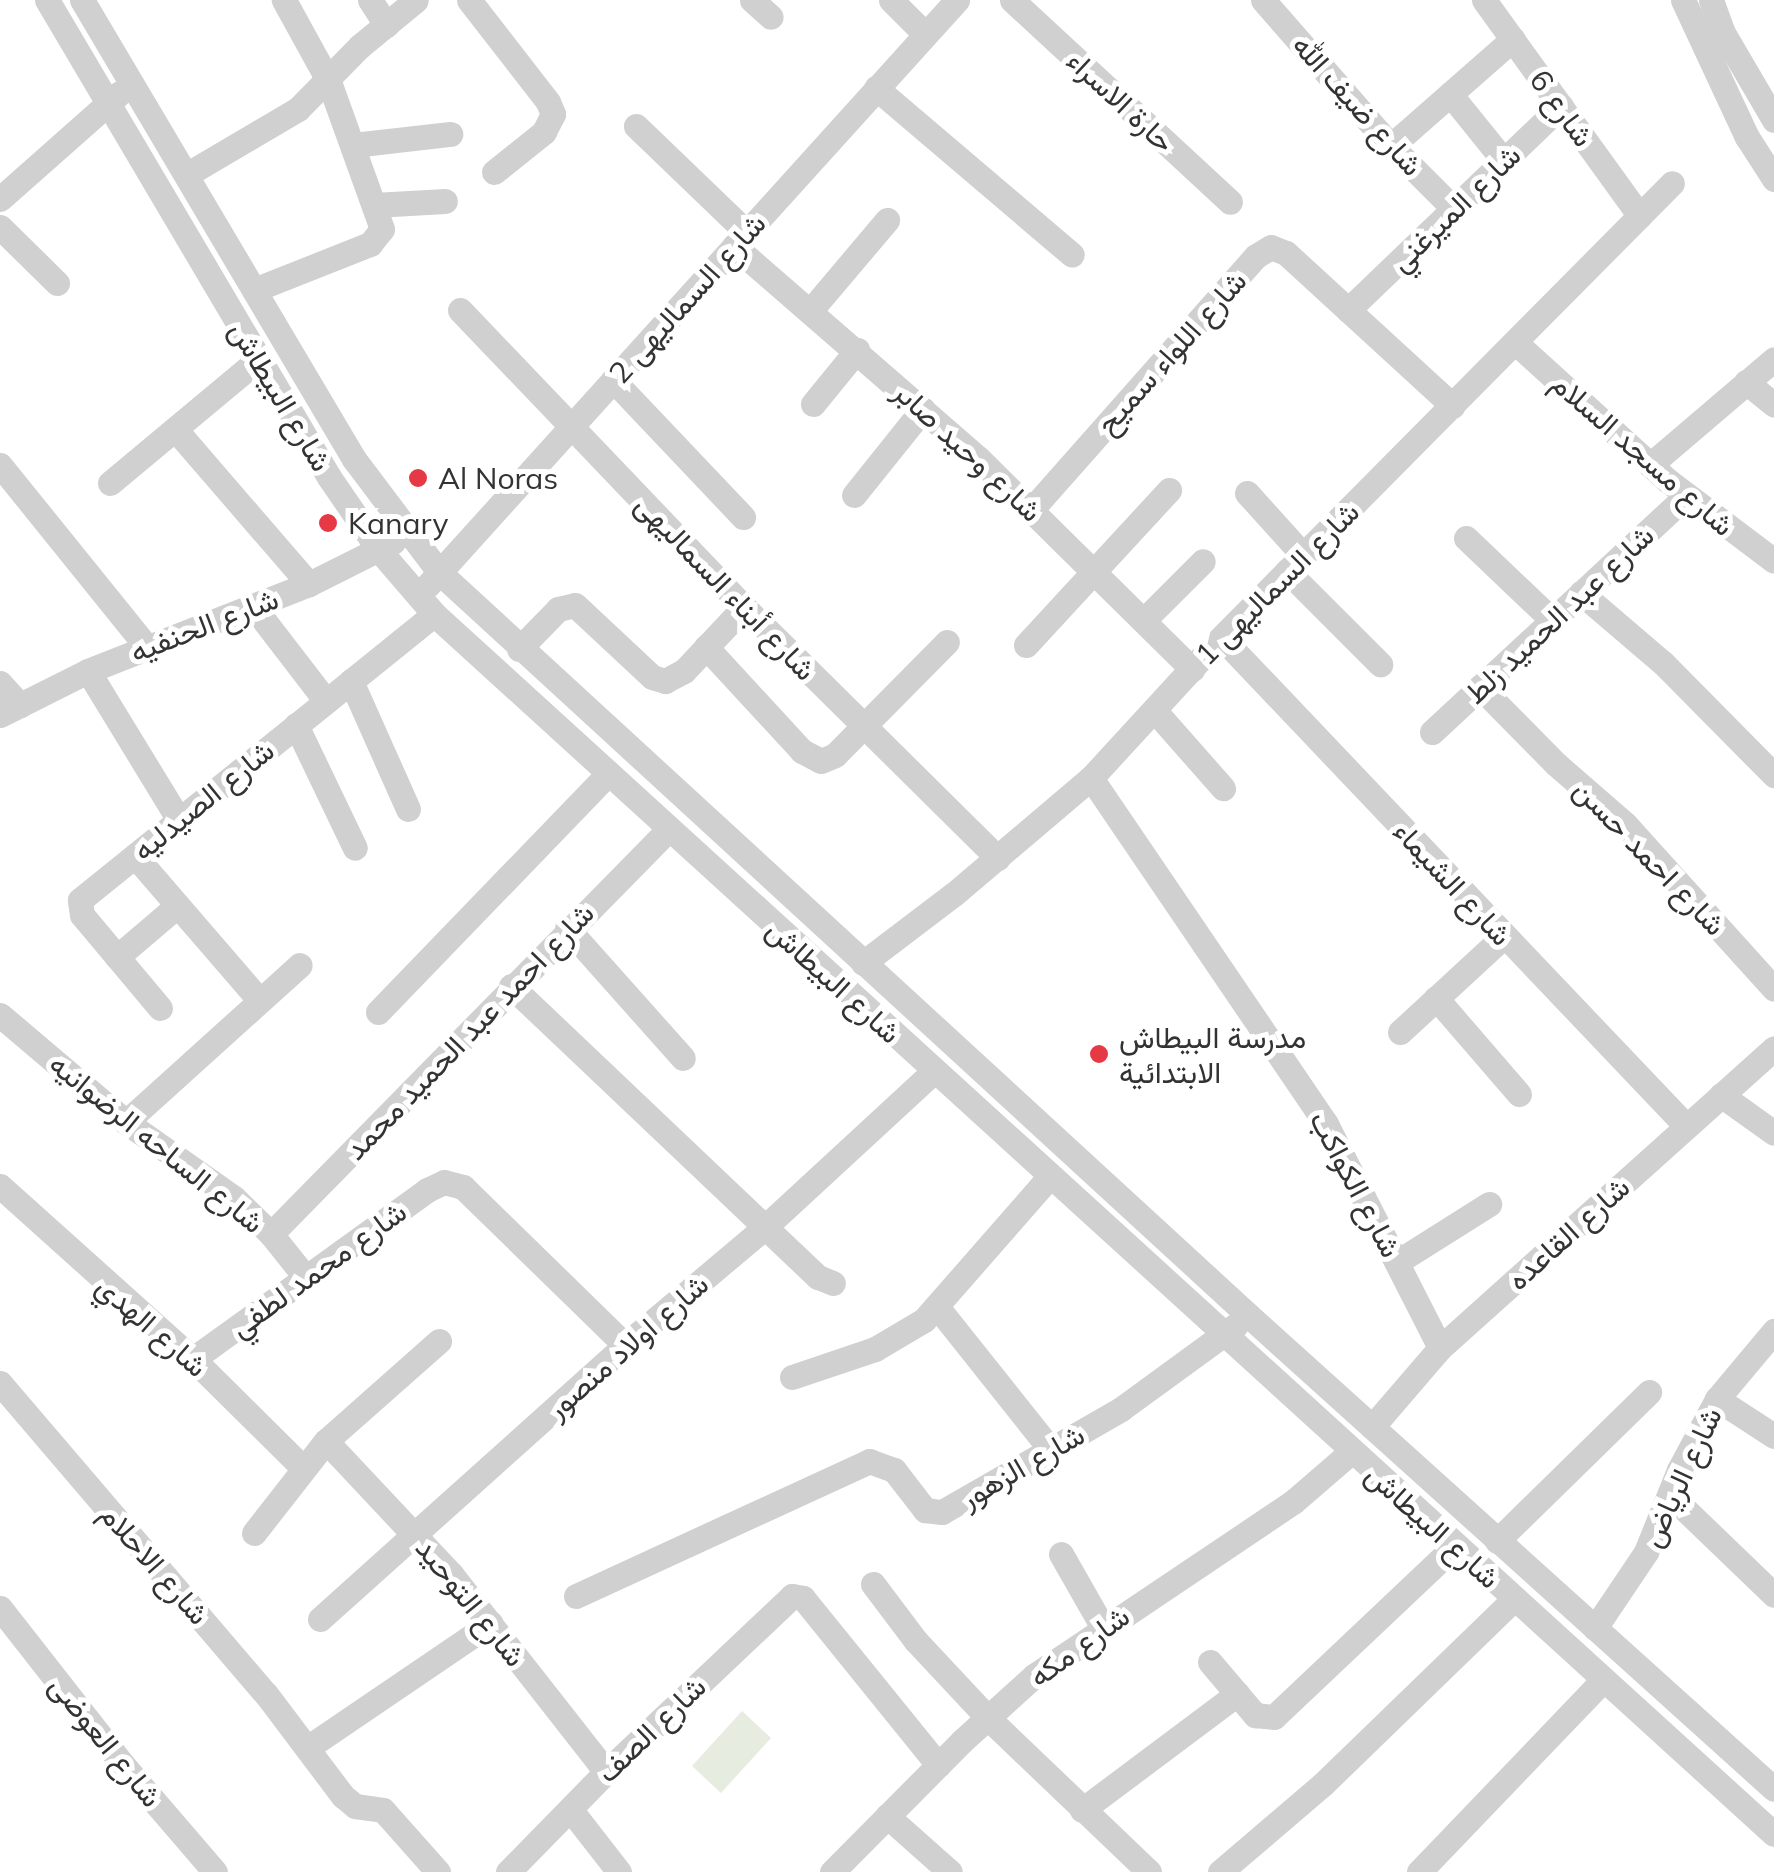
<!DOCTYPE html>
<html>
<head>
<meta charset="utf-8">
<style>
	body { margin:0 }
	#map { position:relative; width:1774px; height:1872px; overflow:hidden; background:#fff; font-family:Mulish,Vazirmatn,sans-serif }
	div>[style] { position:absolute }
	.green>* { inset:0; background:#e6ecdf }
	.minor>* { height:25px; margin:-12.5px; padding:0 12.5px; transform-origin:12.5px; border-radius:12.5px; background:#d0d0d0 }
	.dots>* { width:28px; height:28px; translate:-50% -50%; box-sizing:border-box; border:5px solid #fff; border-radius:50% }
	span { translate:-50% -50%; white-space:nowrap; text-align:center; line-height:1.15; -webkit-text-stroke:10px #fff; paint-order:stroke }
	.street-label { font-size:30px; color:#333 }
	.poi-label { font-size:30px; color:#333 }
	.left { translate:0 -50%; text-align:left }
</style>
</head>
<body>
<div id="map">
	<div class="green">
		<i style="clip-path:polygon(742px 1711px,771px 1738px,721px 1793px,692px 1766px)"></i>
	</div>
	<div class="minor">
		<i style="left:47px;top:0;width:554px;rotate:59.41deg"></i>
		<i style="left:329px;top:477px;width:88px;rotate:55.6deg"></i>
		<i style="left:379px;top:550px;width:84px;rotate:49.3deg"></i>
		<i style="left:434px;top:614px;width:1812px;rotate:42.32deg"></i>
		<i style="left:82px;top:0;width:534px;rotate:59.35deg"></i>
		<i style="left:354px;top:459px;width:143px;rotate:53deg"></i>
		<i style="left:440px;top:573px;width:1097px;rotate:42.56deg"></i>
		<i style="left:1248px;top:1315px;width:708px;rotate:42.02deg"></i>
		<i style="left:370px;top:0;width:30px;rotate:57deg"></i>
		<i style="left:469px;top:0;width:129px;rotate:52.2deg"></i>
		<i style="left:548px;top:102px;width:13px;rotate:67deg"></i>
		<i style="left:553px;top:114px;width:20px;rotate:117deg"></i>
		<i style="left:544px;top:132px;width:64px;rotate:141.3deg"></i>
		<i style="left:752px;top:0;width:25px;rotate:42deg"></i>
		<i style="left:891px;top:0;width:48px;rotate:45deg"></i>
		<i style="left:1012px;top:0;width:297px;rotate:42.8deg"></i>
		<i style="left:1263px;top:0;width:194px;rotate:48.8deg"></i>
		<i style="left:1391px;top:146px;width:89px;rotate:45deg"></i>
		<i style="left:1484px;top:0;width:266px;rotate:54.2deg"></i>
		<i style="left:1683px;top:0;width:151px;rotate:65deg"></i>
		<i style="left:1747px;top:137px;width:50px;rotate:57.3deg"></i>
		<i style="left:1711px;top:0;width:33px;rotate:70deg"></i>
		<i style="left:1722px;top:31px;width:103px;rotate:59.7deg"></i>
		<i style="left:876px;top:88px;width:257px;rotate:40.4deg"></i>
		<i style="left:1450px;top:94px;width:86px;rotate:51.1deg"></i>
		<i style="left:636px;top:126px;width:153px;rotate:43.9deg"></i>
		<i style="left:353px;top:145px;width:98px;rotate:-6.5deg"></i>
		<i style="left:1391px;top:146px;width:162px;rotate:-41.3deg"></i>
		<i style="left:186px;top:175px;width:130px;rotate:-30.5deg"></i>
		<i style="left:298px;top:109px;width:88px;rotate:-45.5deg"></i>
		<i style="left:360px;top:46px;width:72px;rotate:-39.4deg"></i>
		<i style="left:0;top:199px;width:160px;rotate:-41.5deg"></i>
		<i style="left:374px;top:205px;width:71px;rotate:-3.2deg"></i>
		<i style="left:0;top:227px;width:80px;rotate:44.5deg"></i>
		<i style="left:734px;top:246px;width:323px;rotate:41deg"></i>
		<i style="left:978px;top:458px;width:301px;rotate:44.6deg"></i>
		<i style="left:254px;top:290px;width:125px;rotate:-21.6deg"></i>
		<i style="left:370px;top:244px;width:19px;rotate:-51deg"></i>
		<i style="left:382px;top:229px;width:156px;rotate:-109.8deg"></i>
		<i style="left:329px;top:82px;width:94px;rotate:-118.8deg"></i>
		<i style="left:460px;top:310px;width:411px;rotate:46.3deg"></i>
		<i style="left:744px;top:607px;width:357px;rotate:44.7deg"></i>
		<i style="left:811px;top:310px;width:118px;rotate:-49.8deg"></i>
		<i style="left:1348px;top:310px;width:295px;rotate:-43.8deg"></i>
		<i style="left:1516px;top:343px;width:204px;rotate:42.2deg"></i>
		<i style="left:1667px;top:480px;width:134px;rotate:37.1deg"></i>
		<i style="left:613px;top:380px;width:189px;rotate:46.5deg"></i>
		<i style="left:1746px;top:382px;width:36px;rotate:39deg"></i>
		<i style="left:813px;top:404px;width:70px;rotate:-50.8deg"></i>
		<i style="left:175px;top:429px;width:205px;rotate:49.2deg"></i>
		<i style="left:0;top:465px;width:234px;rotate:51.1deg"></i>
		<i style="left:1650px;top:465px;width:163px;rotate:-40.5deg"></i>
		<i style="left:110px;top:483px;width:194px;rotate:-39.8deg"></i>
		<i style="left:1247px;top:493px;width:84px;rotate:47.9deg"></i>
		<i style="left:854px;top:495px;width:110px;rotate:-51.3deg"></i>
		<i style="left:1032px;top:509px;width:338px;rotate:-48.5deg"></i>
		<i style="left:1256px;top:256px;width:17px;rotate:-31deg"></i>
		<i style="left:1271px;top:247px;width:16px;rotate:22deg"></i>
		<i style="left:1286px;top:253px;width:226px;rotate:42.5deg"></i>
		<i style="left:1466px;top:538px;width:119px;rotate:43.6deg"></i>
		<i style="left:1287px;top:571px;width:132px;rotate:45deg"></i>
		<i style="left:428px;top:585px;width:789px;rotate:-47.88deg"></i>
		<i style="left:1581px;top:593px;width:108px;rotate:40.5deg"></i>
		<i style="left:1663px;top:663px;width:158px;rotate:45.3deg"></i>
		<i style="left:253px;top:606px;width:120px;rotate:52.5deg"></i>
		<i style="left:1144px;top:620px;width:83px;rotate:-45deg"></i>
		<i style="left:1222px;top:638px;width:673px;rotate:46.44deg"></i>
		<i style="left:1026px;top:645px;width:211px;rotate:-47.3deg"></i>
		<i style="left:706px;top:647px;width:142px;rotate:47.3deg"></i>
		<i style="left:802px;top:751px;width:21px;rotate:28deg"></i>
		<i style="left:821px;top:761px;width:15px;rotate:-23deg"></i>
		<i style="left:835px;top:755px;width:159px;rotate:-45.3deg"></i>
		<i style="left:519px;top:649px;width:56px;rotate:-45.7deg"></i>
		<i style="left:558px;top:609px;width:17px;rotate:-13deg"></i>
		<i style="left:575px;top:605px;width:105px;rotate:43.1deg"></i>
		<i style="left:652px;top:677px;width:14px;rotate:17deg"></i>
		<i style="left:665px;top:681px;width:21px;rotate:-28deg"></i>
		<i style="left:684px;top:671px;width:88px;rotate:-46.8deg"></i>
		<i style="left:88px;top:671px;width:175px;rotate:58.6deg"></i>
		<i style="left:351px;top:681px;width:140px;rotate:66deg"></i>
		<i style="left:0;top:683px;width:30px;rotate:48deg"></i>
		<i style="left:1480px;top:687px;width:108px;rotate:45.4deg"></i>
		<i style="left:1556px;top:764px;width:91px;rotate:41deg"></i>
		<i style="left:1625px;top:824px;width:222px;rotate:47.9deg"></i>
		<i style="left:1155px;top:711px;width:103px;rotate:48.6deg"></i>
		<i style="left:0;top:715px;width:98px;rotate:-26.6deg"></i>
		<i style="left:88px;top:671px;width:238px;rotate:-21.5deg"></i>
		<i style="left:309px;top:584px;width:94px;rotate:-26.6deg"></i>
		<i style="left:296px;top:725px;width:136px;rotate:64.4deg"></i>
		<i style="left:1432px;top:732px;width:347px;rotate:-42.9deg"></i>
		<i style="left:1091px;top:778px;width:418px;rotate:55.8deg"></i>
		<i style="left:1326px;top:1124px;width:251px;rotate:63deg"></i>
		<i style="left:135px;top:856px;width:191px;rotate:49.2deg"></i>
		<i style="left:567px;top:928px;width:174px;rotate:48.3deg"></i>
		<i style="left:117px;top:957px;width:79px;rotate:-40.4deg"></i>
		<i style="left:863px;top:963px;width:114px;rotate:-37.2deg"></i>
		<i style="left:954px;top:894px;width:180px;rotate:-40.3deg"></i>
		<i style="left:1091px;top:778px;width:168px;rotate:-47.4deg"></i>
		<i style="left:1205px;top:654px;width:663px;rotate:-45.24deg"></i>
		<i style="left:511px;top:986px;width:423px;rotate:43.5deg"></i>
		<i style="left:818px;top:1277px;width:16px;rotate:22deg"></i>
		<i style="left:1436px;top:998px;width:127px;rotate:49.2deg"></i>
		<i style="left:160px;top:1008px;width:121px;rotate:-130deg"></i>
		<i style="left:82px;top:915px;width:15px;rotate:-98deg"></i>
		<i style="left:80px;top:900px;width:455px;rotate:-38.9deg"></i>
		<i style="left:378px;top:1012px;width:331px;rotate:-46deg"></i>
		<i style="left:0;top:1015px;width:165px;rotate:40.3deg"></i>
		<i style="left:126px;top:1122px;width:132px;rotate:35.1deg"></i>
		<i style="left:234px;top:1198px;width:52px;rotate:44.2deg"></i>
		<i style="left:271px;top:1234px;width:56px;rotate:51.5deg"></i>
		<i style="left:1400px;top:1032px;width:140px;rotate:-42.7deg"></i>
		<i style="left:1721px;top:1095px;width:65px;rotate:35.6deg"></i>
		<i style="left:126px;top:1122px;width:234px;rotate:-42.1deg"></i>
		<i style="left:0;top:1186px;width:259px;rotate:41.9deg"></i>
		<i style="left:193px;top:1359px;width:155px;rotate:44.7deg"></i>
		<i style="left:271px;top:1234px;width:566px;rotate:-45.5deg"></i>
		<i style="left:1397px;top:1262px;width:109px;rotate:-32.2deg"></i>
		<i style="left:938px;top:1308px;width:181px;rotate:51.5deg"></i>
		<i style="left:193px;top:1359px;width:289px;rotate:-35.8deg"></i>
		<i style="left:427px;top:1190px;width:19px;rotate:-25deg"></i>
		<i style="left:444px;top:1182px;width:20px;rotate:15deg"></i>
		<i style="left:463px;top:1187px;width:226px;rotate:44.3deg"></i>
		<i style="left:792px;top:1377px;width:88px;rotate:-18.6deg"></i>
		<i style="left:875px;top:1349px;width:57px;rotate:-30.6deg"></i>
		<i style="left:924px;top:1320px;width:191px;rotate:-48.8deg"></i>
		<i style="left:0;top:1383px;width:409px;rotate:49.5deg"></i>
		<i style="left:266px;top:1694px;width:128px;rotate:53deg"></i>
		<i style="left:343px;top:1796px;width:16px;rotate:40deg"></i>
		<i style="left:355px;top:1806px;width:28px;rotate:8deg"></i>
		<i style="left:383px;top:1810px;width:83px;rotate:48.4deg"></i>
		<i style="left:1717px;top:1399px;width:68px;rotate:33deg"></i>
		<i style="left:1372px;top:1427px;width:104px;rotate:-49.3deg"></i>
		<i style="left:1440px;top:1348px;width:449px;rotate:-41.9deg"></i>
		<i style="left:326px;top:1441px;width:183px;rotate:46.8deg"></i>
		<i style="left:451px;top:1574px;width:251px;rotate:51.9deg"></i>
		<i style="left:1670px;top:1495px;width:144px;rotate:43.9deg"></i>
		<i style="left:254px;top:1533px;width:117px;rotate:-52deg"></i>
		<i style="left:326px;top:1441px;width:151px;rotate:-41.5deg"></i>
		<i style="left:1497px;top:1541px;width:213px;rotate:-44.4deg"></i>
		<i style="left:1061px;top:1554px;width:83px;rotate:60.3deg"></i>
		<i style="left:873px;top:1584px;width:71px;rotate:53deg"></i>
		<i style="left:916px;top:1641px;width:104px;rotate:46.9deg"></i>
		<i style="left:987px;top:1717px;width:224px;rotate:43.7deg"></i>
		<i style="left:576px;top:1596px;width:323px;rotate:-24.7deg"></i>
		<i style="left:869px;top:1461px;width:27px;rotate:20deg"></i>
		<i style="left:894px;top:1470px;width:51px;rotate:52.2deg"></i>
		<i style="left:925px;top:1510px;width:17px;rotate:7deg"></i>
		<i style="left:942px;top:1512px;width:207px;rotate:-29.9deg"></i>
		<i style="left:1121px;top:1409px;width:142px;rotate:-36.1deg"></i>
		<i style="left:0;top:1608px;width:199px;rotate:51.9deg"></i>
		<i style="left:123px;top:1765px;width:141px;rotate:49.3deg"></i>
		<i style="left:320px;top:1619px;width:410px;rotate:-41.9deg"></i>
		<i style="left:625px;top:1345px;width:183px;rotate:-40.1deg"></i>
		<i style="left:765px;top:1227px;width:229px;rotate:-42.7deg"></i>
		<i style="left:1595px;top:1628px;width:92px;rotate:-56.1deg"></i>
		<i style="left:1646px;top:1552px;width:88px;rotate:-68.1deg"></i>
		<i style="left:1679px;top:1470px;width:81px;rotate:-61.8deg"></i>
		<i style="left:1717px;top:1399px;width:89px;rotate:-50deg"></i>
		<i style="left:1210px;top:1662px;width:70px;rotate:49.7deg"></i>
		<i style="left:1255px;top:1715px;width:19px;rotate:6deg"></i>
		<i style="left:1274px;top:1717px;width:249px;rotate:-43.4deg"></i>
		<i style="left:307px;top:1748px;width:222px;rotate:-34.2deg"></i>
		<i style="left:570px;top:1809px;width:80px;rotate:52.1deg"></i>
		<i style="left:1082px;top:1810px;width:194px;rotate:-36.8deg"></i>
		<i style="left:887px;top:1816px;width:84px;rotate:41.6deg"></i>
		<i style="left:508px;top:1872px;width:140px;rotate:-45.6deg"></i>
		<i style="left:606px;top:1772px;width:256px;rotate:-43.4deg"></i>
		<i style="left:792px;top:1596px;width:11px;rotate:10deg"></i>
		<i style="left:803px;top:1598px;width:215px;rotate:51deg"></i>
		<i style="left:832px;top:1872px;width:185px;rotate:-45.2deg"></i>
		<i style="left:962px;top:1741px;width:97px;rotate:-42.1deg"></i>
		<i style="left:1034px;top:1676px;width:312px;rotate:-33.9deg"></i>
		<i style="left:1293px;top:1502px;width:78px;rotate:-40.8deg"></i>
		<i style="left:1220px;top:1872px;width:135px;rotate:-40.5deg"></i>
		<i style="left:1323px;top:1784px;width:266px;rotate:-44.1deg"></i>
		<i style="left:1419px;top:1872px;width:266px;rotate:-46.2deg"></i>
	</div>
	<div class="dots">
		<i style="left:418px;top:478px;background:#e63946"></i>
		<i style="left:328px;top:523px;background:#e63946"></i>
		<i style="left:1099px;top:1054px;background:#e63946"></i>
	</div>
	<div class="street-label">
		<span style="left:1121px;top:101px;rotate:43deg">حارة الاسراء</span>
		<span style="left:1358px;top:105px;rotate:48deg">شارع ضيف الله</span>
		<span style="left:1562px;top:108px;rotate:54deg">شارع 6</span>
		<span style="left:1455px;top:208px;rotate:-44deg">شارع الميرغني</span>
		<span style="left:687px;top:298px;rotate:-48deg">شارع السماليهى 2</span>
		<span style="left:1171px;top:352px;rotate:-48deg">شارع اللواء سميح</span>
		<span style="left:281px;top:396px;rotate:59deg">شارع البيطاش</span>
		<span style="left:968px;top:451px;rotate:43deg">شارع وحيد صابر</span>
		<span style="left:1643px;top:454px;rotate:41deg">شارع مسجد السلام</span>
		<span style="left:1277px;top:583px;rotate:-45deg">شارع السماليهى 1</span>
		<span style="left:726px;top:587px;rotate:46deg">شارع أبناء السماليهى</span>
		<span style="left:1559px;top:614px;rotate:-43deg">شارع عبد الحميد زلط</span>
		<span style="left:204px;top:625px;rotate:-21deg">شارع الحنفيه</span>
		<span style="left:203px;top:800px;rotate:-39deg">شارع الصيدليه</span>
		<span style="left:1650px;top:857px;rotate:46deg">شارع احمد حسن</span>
		<span style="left:1453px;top:883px;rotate:47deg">شارع الشيماء</span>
		<span style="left:834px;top:981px;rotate:42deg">شارع البيطاش</span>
		<span style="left:469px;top:1031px;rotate:-46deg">شارع احمد عبد الحميد محمد</span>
		<span style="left:157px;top:1143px;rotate:39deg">شارع الساحه الرضوانيه</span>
		<span style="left:1356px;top:1184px;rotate:62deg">شارع الكواكب</span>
		<span style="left:1568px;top:1233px;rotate:-42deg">شارع القاعده</span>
		<span style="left:318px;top:1269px;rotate:-36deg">شارع محمد لطفي</span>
		<span style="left:152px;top:1326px;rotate:41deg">شارع الهدي</span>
		<span style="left:627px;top:1346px;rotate:-41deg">شارع اولاد منصور</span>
		<span style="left:1022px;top:1466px;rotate:-30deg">شارع الزهور</span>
		<span style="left:1681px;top:1477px;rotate:-65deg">شارع الرياض</span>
		<span style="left:1433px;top:1526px;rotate:42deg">شارع البيطاش</span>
		<span style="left:155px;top:1564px;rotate:49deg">شارع الاحلام</span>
		<span style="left:471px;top:1602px;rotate:51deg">شارع التوحيد</span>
		<span style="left:1079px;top:1646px;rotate:-36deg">شارع مكه</span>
		<span style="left:651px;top:1729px;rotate:-44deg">شارع الصف</span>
		<span style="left:106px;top:1741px;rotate:51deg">شارع العوضى</span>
	</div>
	<div class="poi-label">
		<span class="left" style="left:438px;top:478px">Al Noras</span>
		<span class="left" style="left:348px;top:523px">Kanary</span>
		<span class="left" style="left:1119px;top:1054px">مدرسة البيطاش<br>الابتدائية</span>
	</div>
</div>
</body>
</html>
